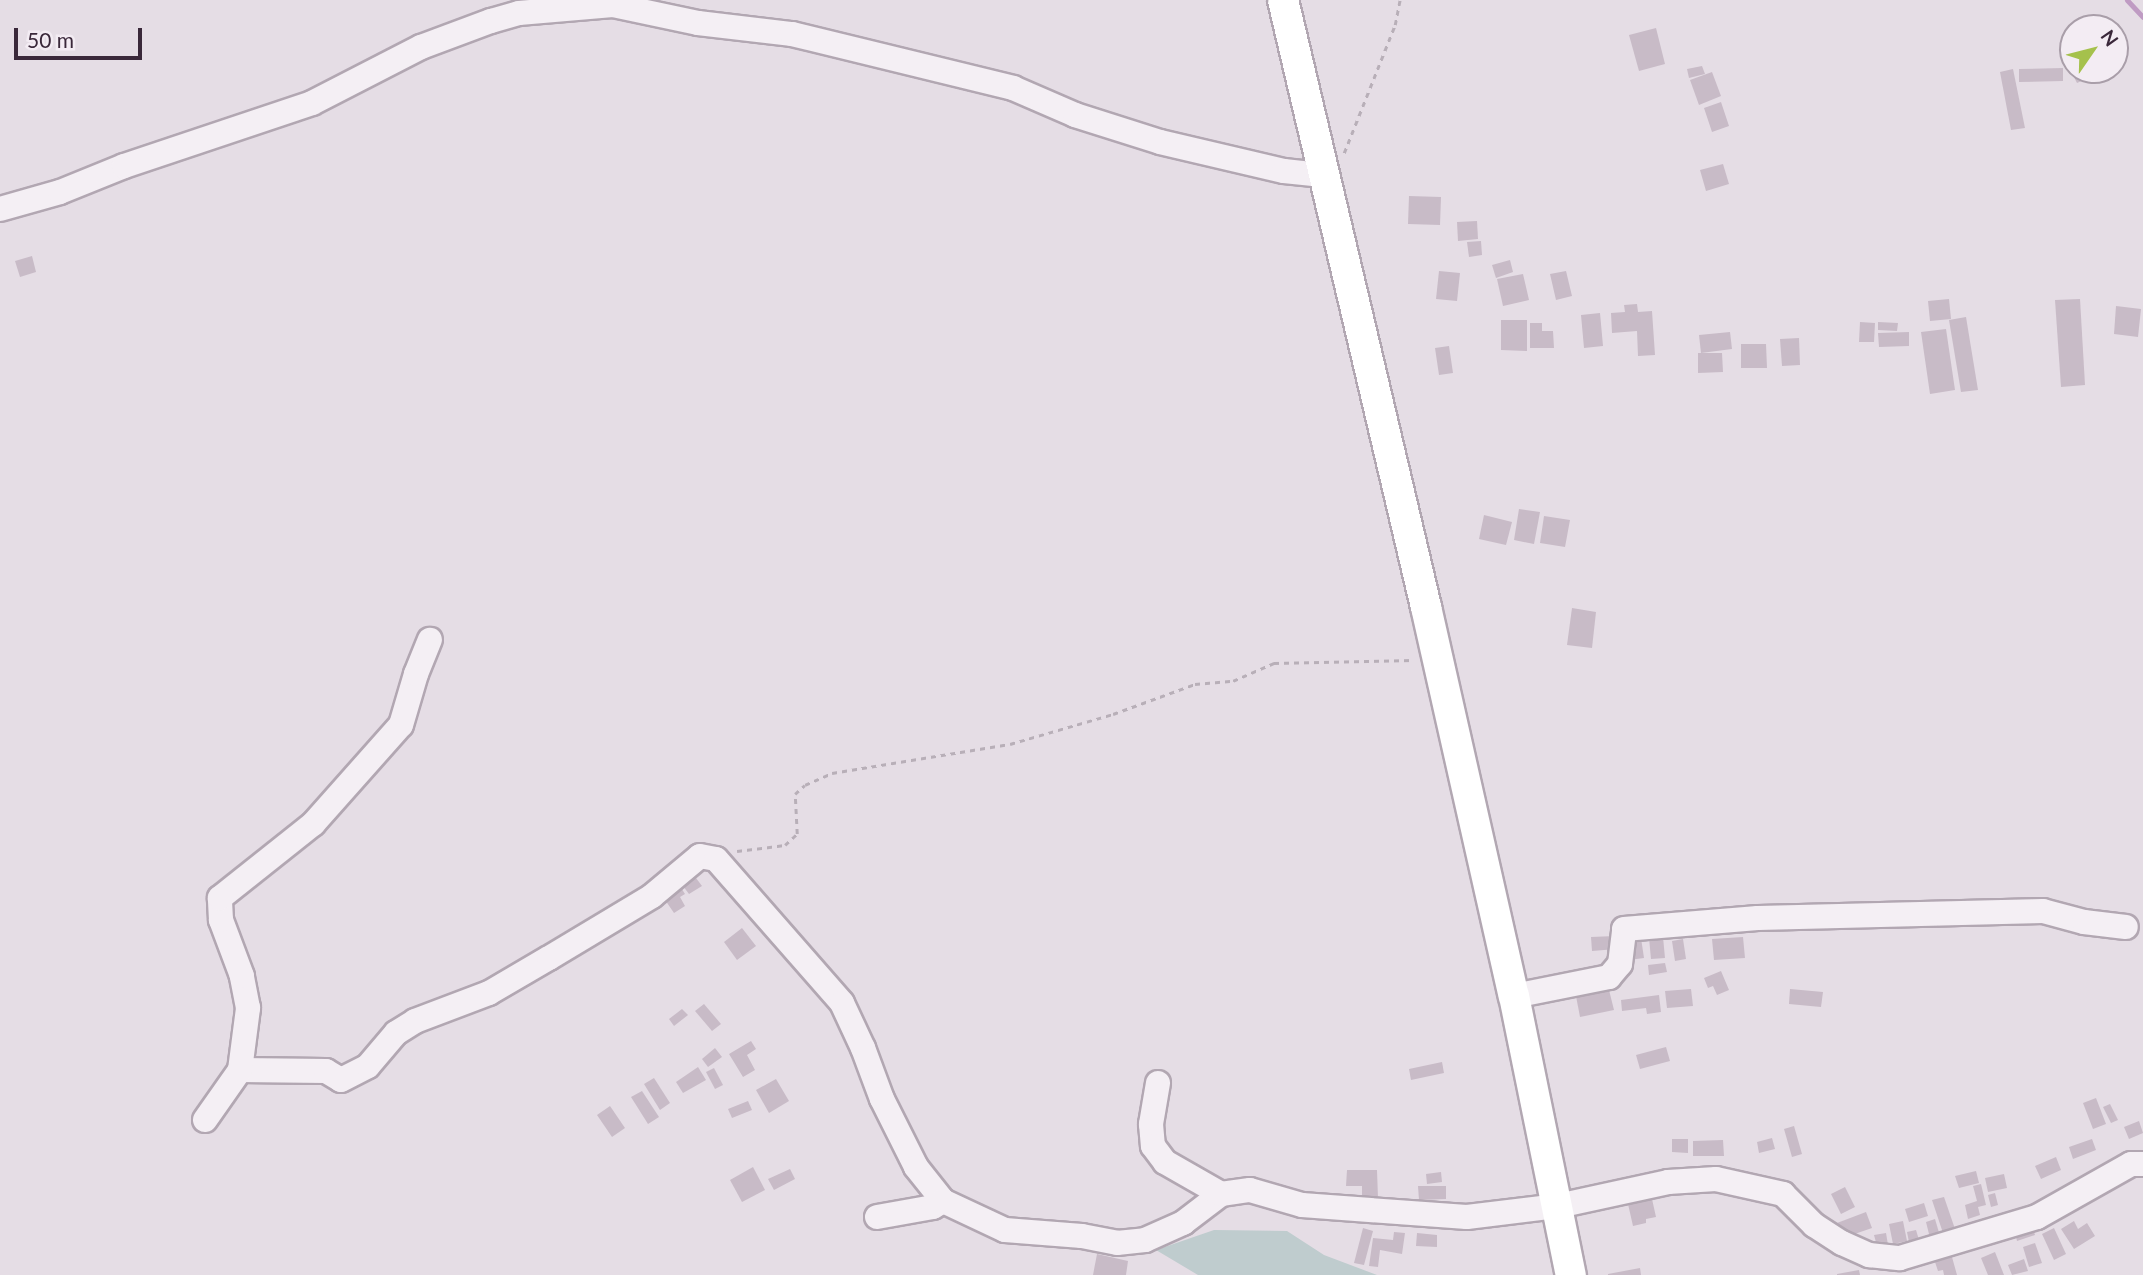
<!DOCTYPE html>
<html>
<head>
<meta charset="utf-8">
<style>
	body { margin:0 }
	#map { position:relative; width:2143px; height:1275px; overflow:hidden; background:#e5dde5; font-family:Lato,sans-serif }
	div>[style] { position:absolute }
	.green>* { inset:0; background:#bfccce }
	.stream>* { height:5px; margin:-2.5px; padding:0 2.5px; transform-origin:2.5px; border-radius:2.5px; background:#bf9bc3 }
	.building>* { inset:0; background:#c8bbc7 }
	.path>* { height:2.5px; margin-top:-1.25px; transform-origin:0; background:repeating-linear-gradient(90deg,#b8afb8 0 5px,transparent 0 10px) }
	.roads { filter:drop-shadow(2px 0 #b2a7b2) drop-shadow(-2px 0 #b2a7b2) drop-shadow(0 2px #b2a7b2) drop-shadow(0 -2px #b2a7b2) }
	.minor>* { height:24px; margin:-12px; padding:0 12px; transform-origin:12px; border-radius:12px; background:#f4eff4 }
	.major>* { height:30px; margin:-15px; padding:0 15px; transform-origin:15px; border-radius:15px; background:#fff }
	span { translate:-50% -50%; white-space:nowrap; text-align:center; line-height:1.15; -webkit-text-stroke:5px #f3ecf3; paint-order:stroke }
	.north { position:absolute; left:2059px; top:14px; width:70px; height:70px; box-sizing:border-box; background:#f3ecf3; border:2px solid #a99ea9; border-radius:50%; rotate:55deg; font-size:19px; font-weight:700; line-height:28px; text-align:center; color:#3a283a }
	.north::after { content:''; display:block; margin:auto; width:24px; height:32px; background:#a5c14c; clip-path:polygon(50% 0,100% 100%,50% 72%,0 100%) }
	.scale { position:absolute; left:14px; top:28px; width:128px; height:32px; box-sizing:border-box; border:4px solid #3a283a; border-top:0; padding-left:9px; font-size:21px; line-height:24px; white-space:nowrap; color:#3a283a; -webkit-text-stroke:5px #f3ecf3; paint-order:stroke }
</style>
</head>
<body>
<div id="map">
	<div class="green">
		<i style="clip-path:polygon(1214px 1230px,1287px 1231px,1324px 1255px,1377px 1275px,1198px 1275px,1156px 1250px)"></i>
	</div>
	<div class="stream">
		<i style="left:2127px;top:0;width:23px;rotate:47deg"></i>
	</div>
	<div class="building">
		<i style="clip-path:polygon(1656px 28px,1665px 64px,1639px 71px,1629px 35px)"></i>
		<i style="clip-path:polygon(1702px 66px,1705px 74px,1689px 78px,1687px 69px)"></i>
		<i style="clip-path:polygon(2073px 67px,2073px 70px,2104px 70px,2108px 78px,2094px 84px,2091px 77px,2077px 83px,2070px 69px)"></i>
		<i style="clip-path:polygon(2063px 68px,2063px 81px,2019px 82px,2019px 69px)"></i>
		<i style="clip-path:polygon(2013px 69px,2025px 128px,2011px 130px,2000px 72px)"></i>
		<i style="clip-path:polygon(1712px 72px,1721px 96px,1699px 105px,1690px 80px)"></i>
		<i style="clip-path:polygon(1721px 102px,1729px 126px,1712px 132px,1704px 108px)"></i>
		<i style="clip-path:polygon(1723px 164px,1729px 184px,1706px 191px,1700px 170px)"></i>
		<i style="clip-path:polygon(1409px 196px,1441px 197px,1440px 225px,1408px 224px)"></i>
		<i style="clip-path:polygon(1477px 221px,1478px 239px,1458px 241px,1457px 222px)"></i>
		<i style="clip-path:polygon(1481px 241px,1482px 255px,1469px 257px,1467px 242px)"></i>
		<i style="clip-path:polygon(32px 256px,36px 272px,20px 277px,15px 261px)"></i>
		<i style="clip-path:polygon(1510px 260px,1513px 272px,1496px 278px,1492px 265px)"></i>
		<i style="clip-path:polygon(1439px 271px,1460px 273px,1457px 301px,1436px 299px)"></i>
		<i style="clip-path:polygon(1566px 271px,1572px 296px,1556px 300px,1550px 274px)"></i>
		<i style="clip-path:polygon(1523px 274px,1529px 300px,1503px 306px,1497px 279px)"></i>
		<i style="clip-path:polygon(1949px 299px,1951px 319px,1930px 321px,1928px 301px)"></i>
		<i style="clip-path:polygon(2080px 299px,2085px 385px,2061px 387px,2055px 300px)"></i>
		<i style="clip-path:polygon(1637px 304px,1638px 312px,1652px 311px,1655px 355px,1638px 356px,1637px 331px,1612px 333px,1611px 313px,1625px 312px,1624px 305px)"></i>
		<i style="clip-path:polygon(2116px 306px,2141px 309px,2138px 337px,2114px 334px)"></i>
		<i style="clip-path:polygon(1600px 313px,1603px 346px,1584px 348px,1581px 315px)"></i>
		<i style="clip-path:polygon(1966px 317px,1978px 390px,1961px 392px,1949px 320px)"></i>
		<i style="clip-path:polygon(1501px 320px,1527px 320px,1527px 351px,1501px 350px)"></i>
		<i style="clip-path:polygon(1860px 322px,1875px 323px,1874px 342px,1859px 342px)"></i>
		<i style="clip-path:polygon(1878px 322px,1898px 323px,1897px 331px,1878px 330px)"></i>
		<i style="clip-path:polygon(1530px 323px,1542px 323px,1542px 331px,1553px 331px,1554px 348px,1530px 348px)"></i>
		<i style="clip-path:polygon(1946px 329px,1955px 390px,1930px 394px,1921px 332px)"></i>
		<i style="clip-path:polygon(1730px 332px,1732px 349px,1701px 353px,1699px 335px)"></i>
		<i style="clip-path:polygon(1909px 332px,1909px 346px,1879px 347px,1878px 333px)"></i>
		<i style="clip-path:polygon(1799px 338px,1800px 365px,1782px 366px,1780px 339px)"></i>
		<i style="clip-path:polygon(1741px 344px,1766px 344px,1767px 368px,1741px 368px)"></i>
		<i style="clip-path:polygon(1449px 346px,1453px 373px,1439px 375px,1435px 348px)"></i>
		<i style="clip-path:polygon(1698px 353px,1722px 353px,1723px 372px,1698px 373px)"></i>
		<i style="clip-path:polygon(1519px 509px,1540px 512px,1534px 544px,1514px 540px)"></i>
		<i style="clip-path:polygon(1484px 515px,1512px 522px,1506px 545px,1479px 539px)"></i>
		<i style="clip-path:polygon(1544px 516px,1570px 520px,1565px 547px,1540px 543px)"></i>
		<i style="clip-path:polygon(1572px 608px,1596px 612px,1592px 648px,1567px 645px)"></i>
		<i style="clip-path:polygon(696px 878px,702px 886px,689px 894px,683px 886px)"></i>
		<i style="clip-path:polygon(678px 883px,685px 894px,680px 897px,685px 906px,674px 913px,661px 894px)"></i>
		<i style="clip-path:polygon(742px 928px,756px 946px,737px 960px,724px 942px)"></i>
		<i style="clip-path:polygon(1615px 936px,1616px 949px,1592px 951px,1591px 937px)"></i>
		<i style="clip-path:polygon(1663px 937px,1665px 958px,1651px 959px,1649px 938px)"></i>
		<i style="clip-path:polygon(1743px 937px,1745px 958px,1714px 960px,1712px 939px)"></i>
		<i style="clip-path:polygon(1641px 938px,1644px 958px,1629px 960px,1627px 940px)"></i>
		<i style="clip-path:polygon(1683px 939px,1686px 959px,1675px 961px,1672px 941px)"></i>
		<i style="clip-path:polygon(1665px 963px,1667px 972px,1649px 975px,1648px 965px)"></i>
		<i style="clip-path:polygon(1721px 971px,1729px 990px,1717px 995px,1713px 986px,1708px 988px,1704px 978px)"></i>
		<i style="clip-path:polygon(1691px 989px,1693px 1006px,1667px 1008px,1665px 991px)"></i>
		<i style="clip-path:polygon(1790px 989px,1823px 992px,1821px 1007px,1789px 1004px)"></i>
		<i style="clip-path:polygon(1609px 990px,1614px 1010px,1580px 1017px,1576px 996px)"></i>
		<i style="clip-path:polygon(1659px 995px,1661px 1012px,1647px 1014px,1646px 1008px,1622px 1011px,1621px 1000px)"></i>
		<i style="clip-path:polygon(704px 1004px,721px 1024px,712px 1031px,695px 1011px)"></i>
		<i style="clip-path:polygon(682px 1009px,688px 1015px,674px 1026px,669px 1019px)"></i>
		<i style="clip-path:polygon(751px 1041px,756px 1049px,747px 1055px,755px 1070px,743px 1077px,729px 1054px)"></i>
		<i style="clip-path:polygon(1666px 1047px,1670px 1061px,1640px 1069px,1636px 1055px)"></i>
		<i style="clip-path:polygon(715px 1048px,722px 1057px,708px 1067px,702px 1059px)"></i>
		<i style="clip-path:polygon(1442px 1062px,1444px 1073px,1411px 1080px,1409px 1069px)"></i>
		<i style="clip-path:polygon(698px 1067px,706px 1080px,683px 1093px,676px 1082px)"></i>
		<i style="clip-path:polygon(714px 1068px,723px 1085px,715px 1089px,706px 1072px)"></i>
		<i style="clip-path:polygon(654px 1078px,670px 1103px,660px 1110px,644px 1084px)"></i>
		<i style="clip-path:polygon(776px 1079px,789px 1101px,769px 1113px,756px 1090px)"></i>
		<i style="clip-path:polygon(642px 1091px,659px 1117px,648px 1124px,631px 1097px)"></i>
		<i style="clip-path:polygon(2096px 1098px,2106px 1124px,2093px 1129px,2083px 1103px)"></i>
		<i style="clip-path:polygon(748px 1101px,752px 1110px,732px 1118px,728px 1109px)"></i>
		<i style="clip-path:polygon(2110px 1104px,2118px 1120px,2111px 1123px,2103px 1107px)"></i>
		<i style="clip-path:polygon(610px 1106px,625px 1128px,612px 1137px,597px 1115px)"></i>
		<i style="clip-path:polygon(2139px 1121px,2143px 1133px,2129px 1139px,2124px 1127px)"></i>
		<i style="clip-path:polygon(1794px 1126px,1802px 1154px,1792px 1157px,1784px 1129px)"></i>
		<i style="clip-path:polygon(1772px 1138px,1775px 1149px,1759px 1153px,1757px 1142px)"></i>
		<i style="clip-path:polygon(1672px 1139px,1688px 1139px,1688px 1153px,1672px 1152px)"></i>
		<i style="clip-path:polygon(2092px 1139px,2096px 1150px,2073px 1159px,2069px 1147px)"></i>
		<i style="clip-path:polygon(1723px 1140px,1724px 1156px,1693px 1156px,1693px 1141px)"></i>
		<i style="clip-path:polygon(2056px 1157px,2061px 1170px,2041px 1179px,2035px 1166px)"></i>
		<i style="clip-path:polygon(753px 1167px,765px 1190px,742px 1202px,730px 1180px)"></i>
		<i style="clip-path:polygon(790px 1169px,795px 1179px,774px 1190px,768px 1179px)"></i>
		<i style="clip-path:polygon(1347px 1170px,1377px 1170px,1378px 1198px,1362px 1199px,1362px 1186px,1346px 1186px)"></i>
		<i style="clip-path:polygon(1976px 1171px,1979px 1183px,1959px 1188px,1955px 1176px)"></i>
		<i style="clip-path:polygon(1441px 1172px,1442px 1182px,1427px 1184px,1426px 1174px)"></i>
		<i style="clip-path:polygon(2004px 1174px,2007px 1188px,1988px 1192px,1985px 1178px)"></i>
		<i style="clip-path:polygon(1981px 1184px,1986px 1205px,1978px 1207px,1980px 1215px,1968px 1219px,1965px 1205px,1977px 1201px,1973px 1186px)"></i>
		<i style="clip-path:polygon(1418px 1186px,1446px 1186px,1446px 1199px,1419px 1200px)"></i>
		<i style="clip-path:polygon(1845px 1187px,1855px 1207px,1841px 1214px,1831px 1194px)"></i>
		<i style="clip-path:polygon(1995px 1193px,1998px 1205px,1991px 1207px,1988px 1195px)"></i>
		<i style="clip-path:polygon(1944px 1197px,1955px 1229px,1943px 1233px,1932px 1200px)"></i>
		<i style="clip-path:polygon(1652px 1199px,1656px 1217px,1646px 1219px,1646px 1223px,1633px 1226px,1628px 1204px)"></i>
		<i style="clip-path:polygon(1924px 1203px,1928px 1216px,1909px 1222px,1905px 1209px)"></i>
		<i style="clip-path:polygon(1866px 1212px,1872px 1228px,1843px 1238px,1837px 1223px)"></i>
		<i style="clip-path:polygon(1935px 1219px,1940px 1236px,1930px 1238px,1926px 1222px)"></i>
		<i style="clip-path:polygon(1903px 1221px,1907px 1241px,1893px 1244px,1889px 1224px)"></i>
		<i style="clip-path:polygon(2074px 1221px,2078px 1229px,2087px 1223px,2095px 1236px,2074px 1249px,2061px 1229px)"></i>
		<i style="clip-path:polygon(2032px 1226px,2035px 1235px,2017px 1241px,2015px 1232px)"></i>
		<i style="clip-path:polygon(1363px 1228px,1373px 1231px,1364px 1265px,1354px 1263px)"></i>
		<i style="clip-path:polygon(2054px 1228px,2066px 1254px,2054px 1260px,2042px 1234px)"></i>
		<i style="clip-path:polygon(1916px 1230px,1919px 1240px,1909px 1242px,1907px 1232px)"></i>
		<i style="clip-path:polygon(1394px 1232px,1405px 1233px,1402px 1254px,1380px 1250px,1378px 1267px,1369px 1266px,1373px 1238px,1393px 1240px)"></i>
		<i style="clip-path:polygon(1417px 1233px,1437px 1235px,1437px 1247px,1416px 1246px)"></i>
		<i style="clip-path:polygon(1886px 1233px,1888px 1245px,1877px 1246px,1874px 1235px)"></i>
		<i style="clip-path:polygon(2035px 1243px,2042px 1263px,2029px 1267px,2023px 1247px)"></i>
		<i style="clip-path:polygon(1995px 1252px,2004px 1275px,1988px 1275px,1981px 1258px)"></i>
		<i style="clip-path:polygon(1097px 1254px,1128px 1261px,1126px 1275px,1093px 1275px)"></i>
		<i style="clip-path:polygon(1952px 1257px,1957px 1275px,1944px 1275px,1943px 1270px,1938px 1271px,1935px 1262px)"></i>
		<i style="clip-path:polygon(2024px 1259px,2028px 1271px,2012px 1275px,2008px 1265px)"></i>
		<i style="clip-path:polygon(1640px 1268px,1641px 1275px,1608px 1275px,1608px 1274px)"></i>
		<i style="clip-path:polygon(1859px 1270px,1860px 1275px,1837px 1275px,1837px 1274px)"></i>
	</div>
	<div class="path">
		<i style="left:1344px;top:153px;width:138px;rotate:-68.3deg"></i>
		<i style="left:1395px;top:25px;width:25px;rotate:-79deg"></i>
		<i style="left:737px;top:851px;width:48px;rotate:-7.1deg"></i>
		<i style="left:785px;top:845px;width:16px;rotate:-43deg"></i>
		<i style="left:797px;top:834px;width:40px;rotate:-92.9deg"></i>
		<i style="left:795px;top:794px;width:13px;rotate:-42deg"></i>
		<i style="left:805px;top:785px;width:30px;rotate:-24deg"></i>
		<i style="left:832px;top:773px;width:180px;rotate:-9.3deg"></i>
		<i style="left:1010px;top:744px;width:107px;rotate:-16.2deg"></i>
		<i style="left:1113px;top:714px;width:87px;rotate:-20.1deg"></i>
		<i style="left:1195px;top:684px;width:38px;rotate:-5deg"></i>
		<i style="left:1233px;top:681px;width:45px;rotate:-23.7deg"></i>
		<i style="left:1274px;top:663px;width:140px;rotate:-1.2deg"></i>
	</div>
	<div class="roads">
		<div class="minor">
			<i style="left:0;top:209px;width:62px;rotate:-15.8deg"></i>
			<i style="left:60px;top:192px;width:69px;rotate:-22.1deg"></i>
			<i style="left:124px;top:166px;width:198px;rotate:-18.5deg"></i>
			<i style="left:312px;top:103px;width:123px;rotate:-27.2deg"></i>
			<i style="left:421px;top:47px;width:75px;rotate:-20.4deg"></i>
			<i style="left:491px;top:21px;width:29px;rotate:-16deg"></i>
			<i style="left:519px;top:13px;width:94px;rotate:-4.9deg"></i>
			<i style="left:613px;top:5px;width:87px;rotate:12deg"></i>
			<i style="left:698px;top:23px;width:95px;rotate:6.7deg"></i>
			<i style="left:792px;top:34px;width:228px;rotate:13.7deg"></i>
			<i style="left:1013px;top:88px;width:68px;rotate:23.5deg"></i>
			<i style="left:1075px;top:115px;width:89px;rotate:17.6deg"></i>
			<i style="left:1160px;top:142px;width:127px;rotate:13.2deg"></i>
			<i style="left:1284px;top:171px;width:39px;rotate:6deg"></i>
			<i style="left:1514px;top:996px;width:97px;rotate:-11.3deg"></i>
			<i style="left:1609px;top:977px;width:17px;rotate:-50deg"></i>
			<i style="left:1620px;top:964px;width:35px;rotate:-83deg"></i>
			<i style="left:1624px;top:929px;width:134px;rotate:-4.7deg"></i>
			<i style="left:1758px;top:918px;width:285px;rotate:-1.4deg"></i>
			<i style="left:2043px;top:911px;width:42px;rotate:15deg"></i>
			<i style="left:2084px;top:922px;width:42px;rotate:6.8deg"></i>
			<i style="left:240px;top:1070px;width:86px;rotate:0.7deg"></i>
			<i style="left:326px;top:1071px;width:17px;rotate:31deg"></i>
			<i style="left:341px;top:1080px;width:30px;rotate:-27deg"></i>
			<i style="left:368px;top:1066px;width:43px;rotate:-49.7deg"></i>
			<i style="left:396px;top:1033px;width:22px;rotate:-32deg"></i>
			<i style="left:415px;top:1021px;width:79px;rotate:-20.7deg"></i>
			<i style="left:489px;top:993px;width:69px;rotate:-30.3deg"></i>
			<i style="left:549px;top:958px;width:120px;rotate:-31deg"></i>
			<i style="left:652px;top:896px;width:62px;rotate:-39.8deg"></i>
			<i style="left:700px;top:856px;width:16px;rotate:11deg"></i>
			<i style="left:716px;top:859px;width:191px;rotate:48.8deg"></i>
			<i style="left:842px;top:1003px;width:50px;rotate:65deg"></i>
			<i style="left:863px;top:1048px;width:54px;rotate:69.6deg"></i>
			<i style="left:882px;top:1099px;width:76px;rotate:63.4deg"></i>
			<i style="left:916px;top:1167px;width:43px;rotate:51.5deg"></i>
			<i style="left:943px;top:1201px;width:68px;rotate:25.1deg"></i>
			<i style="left:1005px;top:1230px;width:77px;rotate:4.5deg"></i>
			<i style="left:1082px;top:1236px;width:36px;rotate:11deg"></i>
			<i style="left:1117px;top:1243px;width:28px;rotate:-6deg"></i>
			<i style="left:1145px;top:1240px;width:42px;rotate:-24.1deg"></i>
			<i style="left:1183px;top:1223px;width:48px;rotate:-37.3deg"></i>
			<i style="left:1221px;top:1194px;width:29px;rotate:-8deg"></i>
			<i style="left:1250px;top:1190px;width:54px;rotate:16.1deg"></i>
			<i style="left:1302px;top:1205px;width:165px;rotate:4.2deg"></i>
			<i style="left:1467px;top:1217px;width:92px;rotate:-6.9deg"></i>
			<i style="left:1558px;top:1206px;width:113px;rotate:-12.3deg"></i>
			<i style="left:1668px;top:1182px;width:48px;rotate:-3.6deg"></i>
			<i style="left:1716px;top:1179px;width:69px;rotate:12.6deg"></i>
			<i style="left:1783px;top:1194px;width:44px;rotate:45deg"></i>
			<i style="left:1814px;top:1225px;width:33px;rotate:33deg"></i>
			<i style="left:1842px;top:1243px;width:30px;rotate:24deg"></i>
			<i style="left:1869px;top:1255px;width:31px;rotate:6deg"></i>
			<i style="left:1900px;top:1258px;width:143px;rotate:-16.7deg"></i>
			<i style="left:2037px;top:1217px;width:108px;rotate:-29.4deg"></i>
			<i style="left:2131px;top:1164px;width:12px"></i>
			<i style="left:1158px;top:1083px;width:42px;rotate:99.7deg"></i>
			<i style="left:1151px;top:1124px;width:22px;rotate:85deg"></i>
			<i style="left:1153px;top:1146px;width:20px;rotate:53deg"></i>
			<i style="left:1165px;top:1162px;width:64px;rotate:29.7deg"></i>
			<i style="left:205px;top:1120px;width:61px;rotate:-55deg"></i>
			<i style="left:240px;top:1070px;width:63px;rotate:-82.6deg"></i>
			<i style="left:248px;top:1008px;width:33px;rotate:-101deg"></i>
			<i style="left:242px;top:976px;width:60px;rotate:-110.6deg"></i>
			<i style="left:221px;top:920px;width:22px;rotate:-93deg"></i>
			<i style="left:220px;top:898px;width:119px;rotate:-38.5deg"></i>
			<i style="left:313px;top:824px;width:132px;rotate:-48.4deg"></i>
			<i style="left:401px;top:725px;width:53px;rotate:-73.6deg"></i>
			<i style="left:416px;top:674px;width:37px;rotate:-68deg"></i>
			<i style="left:877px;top:1217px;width:57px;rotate:-10.1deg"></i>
			<i style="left:933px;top:1207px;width:12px;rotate:-31deg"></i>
		</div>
		<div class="major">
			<i style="left:1283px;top:0;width:624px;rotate:76.74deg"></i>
			<i style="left:1426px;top:607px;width:399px;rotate:77.3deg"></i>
			<i style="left:1514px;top:996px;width:285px;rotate:78.5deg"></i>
		</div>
	</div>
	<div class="north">N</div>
	<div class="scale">50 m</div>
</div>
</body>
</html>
